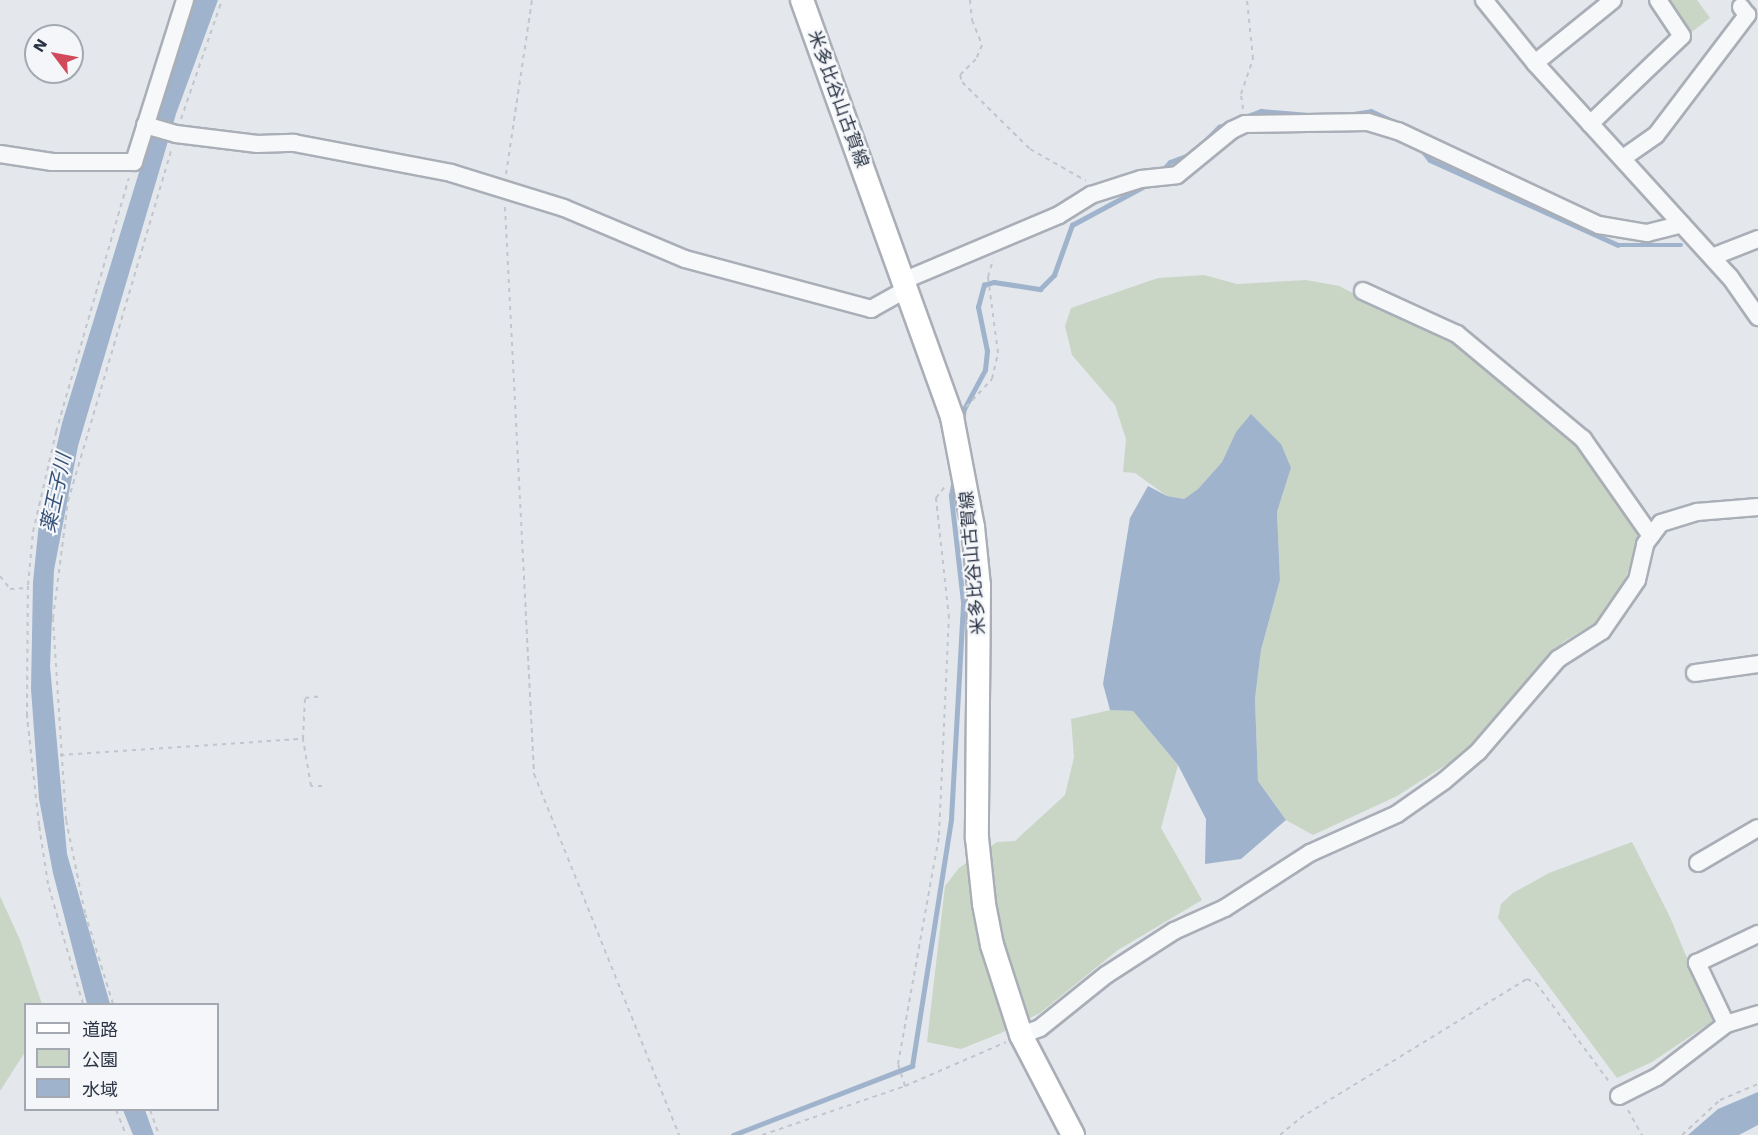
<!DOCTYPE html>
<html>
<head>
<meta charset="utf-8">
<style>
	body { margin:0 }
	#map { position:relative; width:1758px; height:1135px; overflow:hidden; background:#e4e7ec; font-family:"Work Sans","Noto Sans JP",sans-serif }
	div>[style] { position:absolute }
	.green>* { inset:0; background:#c9d6c5 }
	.water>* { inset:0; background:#9fb4cc }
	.stream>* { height:4.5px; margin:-2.25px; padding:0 2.25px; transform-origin:2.25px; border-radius:2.25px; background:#9fb4cc }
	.path>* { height:2px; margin-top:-1px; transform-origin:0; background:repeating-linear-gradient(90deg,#c2c5cb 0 4.5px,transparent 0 9px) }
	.roads { filter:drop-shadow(2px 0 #a9aeb7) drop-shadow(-2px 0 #a9aeb7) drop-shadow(0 2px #a9aeb7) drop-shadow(0 -2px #a9aeb7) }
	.street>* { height:16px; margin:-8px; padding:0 8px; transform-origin:8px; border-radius:8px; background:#f7f8fa }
	.secondary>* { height:22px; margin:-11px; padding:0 11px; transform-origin:11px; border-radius:11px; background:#fff }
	span { translate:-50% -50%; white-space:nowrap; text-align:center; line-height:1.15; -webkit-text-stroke:4.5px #f4f6f9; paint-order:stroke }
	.street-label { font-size:18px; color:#2b3445 }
	.water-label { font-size:20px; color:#34527a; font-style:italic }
	.legend { position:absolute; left:24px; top:1003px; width:195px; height:108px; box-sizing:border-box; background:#f4f6f9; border:2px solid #a4a8b1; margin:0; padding:8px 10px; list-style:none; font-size:18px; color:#2b3445 }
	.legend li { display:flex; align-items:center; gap:12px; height:30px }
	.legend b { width:30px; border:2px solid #a4a8b1 }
	.north { position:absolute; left:24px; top:24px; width:60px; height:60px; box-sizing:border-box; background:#f4f6f9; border:2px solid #a4a8b1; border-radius:50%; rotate:302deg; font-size:16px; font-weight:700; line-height:24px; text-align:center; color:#2b3445 }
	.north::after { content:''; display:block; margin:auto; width:21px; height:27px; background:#d1495b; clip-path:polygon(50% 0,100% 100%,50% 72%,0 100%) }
</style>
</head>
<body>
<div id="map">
	<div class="green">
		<i style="clip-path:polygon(1664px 0,1697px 0,1710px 18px,1689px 34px)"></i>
		<i style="clip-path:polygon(1204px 275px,1237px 284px,1306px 280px,1339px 286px,1455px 345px,1577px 444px,1637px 533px,1635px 555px,1620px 591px,1599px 621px,1563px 642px,1487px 731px,1449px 763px,1397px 796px,1313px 835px,1286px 820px,1258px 781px,1255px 699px,1261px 650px,1280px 580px,1277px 512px,1291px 468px,1236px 432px,1222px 462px,1198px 489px,1184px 499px,1167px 496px,1135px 473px,1123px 472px,1126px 439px,1115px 405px,1072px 355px,1065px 326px,1071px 308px,1158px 278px)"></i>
		<i style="clip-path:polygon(1110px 710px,1133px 711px,1178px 765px,1161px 828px,1202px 900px,1118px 950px,1040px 1013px,1001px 1033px,961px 1049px,927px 1042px,945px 886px,959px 868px,997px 842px,1015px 841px,1065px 795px,1074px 757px,1071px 719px)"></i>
		<i style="clip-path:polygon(1632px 842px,1670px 917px,1713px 1021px,1652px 1062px,1617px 1078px,1498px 918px,1501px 904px,1513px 893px,1549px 873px)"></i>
		<i style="clip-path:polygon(0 896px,20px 940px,42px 1004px,26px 1004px,25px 1052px,0 1091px)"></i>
	</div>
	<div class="water">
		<i style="clip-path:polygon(192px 0,218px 0,176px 114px,78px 446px,54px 570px,50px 666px,67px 854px,110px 1004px,87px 1004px,53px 873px,39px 799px,31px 689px,33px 582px,39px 523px,62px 423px)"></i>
		<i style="clip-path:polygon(1251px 414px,1281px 444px,1291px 468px,1277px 512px,1280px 580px,1261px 650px,1255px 699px,1258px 781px,1286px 820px,1241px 859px,1205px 864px,1206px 819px,1178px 765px,1133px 711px,1110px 710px,1103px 684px,1130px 518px,1148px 486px,1167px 496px,1184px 499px,1198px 489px,1222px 462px,1236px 432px)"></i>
		<i style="clip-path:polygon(1758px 1092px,1758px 1125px,1739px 1135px,1688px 1135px,1718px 1109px)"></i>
		<i style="clip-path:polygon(123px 1110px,145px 1110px,154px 1135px,133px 1135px)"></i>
	</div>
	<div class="stream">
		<i style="left:1347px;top:115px;width:24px;rotate:-9deg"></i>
		<i style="left:1371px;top:111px;width:33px;rotate:25deg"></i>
		<i style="left:1202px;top:144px;width:24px;rotate:-45deg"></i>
		<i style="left:1219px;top:127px;width:45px;rotate:-20.9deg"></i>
		<i style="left:1261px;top:111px;width:48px;rotate:4.8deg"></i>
		<i style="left:1420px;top:147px;width:16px;rotate:52deg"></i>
		<i style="left:1430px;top:160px;width:206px;rotate:24.3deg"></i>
		<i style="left:1618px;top:245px;width:63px"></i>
		<i style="left:1161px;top:172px;width:13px;rotate:-48deg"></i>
		<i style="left:1170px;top:162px;width:20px;rotate:-20deg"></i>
		<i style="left:962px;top:420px;width:11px;rotate:-80deg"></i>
		<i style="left:964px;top:409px;width:44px;rotate:-61.7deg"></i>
		<i style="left:985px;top:370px;width:19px;rotate:-84deg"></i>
		<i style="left:987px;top:351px;width:45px;rotate:-101.6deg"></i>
		<i style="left:978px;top:307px;width:23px;rotate:-75deg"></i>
		<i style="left:984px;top:285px;width:10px;rotate:-17deg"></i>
		<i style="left:994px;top:282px;width:47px;rotate:8.7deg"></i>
		<i style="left:1040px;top:289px;width:20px;rotate:-45deg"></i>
		<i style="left:1054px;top:275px;width:53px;rotate:-70.2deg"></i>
		<i style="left:1072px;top:225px;width:86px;rotate:-28.3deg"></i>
		<i style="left:733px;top:1135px;width:192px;rotate:-21.1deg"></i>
		<i style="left:912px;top:1066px;width:250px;rotate:-81deg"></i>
		<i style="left:951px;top:819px;width:217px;rotate:-86.8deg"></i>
		<i style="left:963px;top:602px;width:107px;rotate:-96.5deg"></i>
		<i style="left:951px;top:496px;width:17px;rotate:-80deg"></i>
	</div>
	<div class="path">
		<i style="left:970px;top:0;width:20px;rotate:84deg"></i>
		<i style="left:972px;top:20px;width:27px;rotate:68deg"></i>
		<i style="left:982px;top:45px;width:15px;rotate:113deg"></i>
		<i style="left:976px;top:59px;width:23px;rotate:135deg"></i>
		<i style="left:960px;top:75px;width:7px;rotate:74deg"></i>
		<i style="left:962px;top:82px;width:95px;rotate:44.6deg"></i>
		<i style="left:1030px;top:149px;width:64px;rotate:29.7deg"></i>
		<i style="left:1243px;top:109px;width:15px;rotate:-98deg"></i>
		<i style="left:1241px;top:94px;width:37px;rotate:-71deg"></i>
		<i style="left:1253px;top:59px;width:59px;rotate:-95.8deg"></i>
		<i style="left:181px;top:119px;width:126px;rotate:-71deg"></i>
		<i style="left:506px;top:174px;width:176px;rotate:-81.5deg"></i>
		<i style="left:505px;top:207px;width:568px;rotate:87.07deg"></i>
		<i style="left:534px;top:774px;width:389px;rotate:68.1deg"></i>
		<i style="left:966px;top:407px;width:38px;rotate:-47deg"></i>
		<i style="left:992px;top:379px;width:27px;rotate:-77deg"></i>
		<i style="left:998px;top:353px;width:77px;rotate:-97.5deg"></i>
		<i style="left:988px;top:277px;width:18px;rotate:-74deg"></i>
		<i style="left:0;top:576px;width:16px;rotate:52deg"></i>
		<i style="left:10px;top:589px;width:17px;rotate:-3deg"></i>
		<i style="left:60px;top:755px;width:244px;rotate:-3.8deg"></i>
		<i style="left:322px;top:786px;width:11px;rotate:180deg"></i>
		<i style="left:311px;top:786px;width:48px;rotate:-99.7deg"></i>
		<i style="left:303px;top:739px;width:41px;rotate:-87.2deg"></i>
		<i style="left:305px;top:698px;width:18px;rotate:-6deg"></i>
		<i style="left:83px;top:1004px;width:125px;rotate:-106.3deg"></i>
		<i style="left:48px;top:884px;width:60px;rotate:-98.7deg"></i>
		<i style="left:39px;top:825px;width:110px;rotate:-96.3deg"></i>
		<i style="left:27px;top:716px;width:131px;rotate:-89.6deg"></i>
		<i style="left:28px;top:585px;width:53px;rotate:-84.6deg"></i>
		<i style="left:33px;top:532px;width:103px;rotate:-77deg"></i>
		<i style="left:56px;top:432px;width:264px;rotate:-74deg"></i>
		<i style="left:113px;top:1004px;width:95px;rotate:-107.1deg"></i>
		<i style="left:85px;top:913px;width:95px;rotate:-101.5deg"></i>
		<i style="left:66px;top:820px;width:202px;rotate:-93.7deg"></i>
		<i style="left:53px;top:618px;width:118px;rotate:-82.7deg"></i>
		<i style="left:68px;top:501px;width:368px;rotate:-73.6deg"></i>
		<i style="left:905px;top:1086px;width:23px;rotate:-108deg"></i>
		<i style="left:898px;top:1064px;width:233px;rotate:-79.8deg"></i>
		<i style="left:939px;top:835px;width:217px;rotate:-87.4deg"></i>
		<i style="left:949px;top:618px;width:121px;rotate:-96.2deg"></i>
		<i style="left:936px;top:498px;width:16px;rotate:-52deg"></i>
		<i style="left:116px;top:1110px;width:27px;rotate:68deg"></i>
		<i style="left:150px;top:1110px;width:27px;rotate:70deg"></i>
		<i style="left:1628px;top:1110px;width:29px;rotate:61deg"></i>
		<i style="left:762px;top:1135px;width:151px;rotate:-18.9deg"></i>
		<i style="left:905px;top:1086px;width:110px;rotate:-23.5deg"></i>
		<i style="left:1280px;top:1135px;width:26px;rotate:-40deg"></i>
		<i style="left:1300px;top:1118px;width:266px;rotate:-31.5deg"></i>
		<i style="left:1527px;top:979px;width:10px;rotate:24deg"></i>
		<i style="left:1536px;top:983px;width:124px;rotate:53.5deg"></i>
		<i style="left:1682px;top:1135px;width:52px;rotate:-42.6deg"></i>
		<i style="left:1720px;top:1100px;width:41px;rotate:-22.8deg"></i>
	</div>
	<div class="roads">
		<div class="street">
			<i style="left:1484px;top:0;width:81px;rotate:51deg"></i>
			<i style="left:1535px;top:63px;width:290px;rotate:47.7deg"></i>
			<i style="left:1730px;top:277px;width:49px;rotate:55deg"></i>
			<i style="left:1535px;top:63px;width:100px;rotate:-38.9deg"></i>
			<i style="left:1590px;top:124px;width:127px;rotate:-43.7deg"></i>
			<i style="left:1682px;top:36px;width:43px;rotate:-123.7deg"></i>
			<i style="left:145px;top:125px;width:32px;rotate:16deg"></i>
			<i style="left:176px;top:134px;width:82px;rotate:7deg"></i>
			<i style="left:257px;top:144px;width:37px;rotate:-2deg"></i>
			<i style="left:294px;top:143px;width:160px;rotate:10.8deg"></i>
			<i style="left:451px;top:173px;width:118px;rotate:17.2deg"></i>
			<i style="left:564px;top:208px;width:131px;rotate:22.9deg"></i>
			<i style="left:685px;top:259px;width:193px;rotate:15deg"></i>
			<i style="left:871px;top:309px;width:41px;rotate:-29.1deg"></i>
			<i style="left:0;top:154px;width:53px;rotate:8.7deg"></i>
			<i style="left:52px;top:162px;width:82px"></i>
			<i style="left:134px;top:162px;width:170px;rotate:-72.5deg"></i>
			<i style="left:1623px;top:158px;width:40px;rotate:-34.9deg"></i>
			<i style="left:1656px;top:135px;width:151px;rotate:-52.8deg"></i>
			<i style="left:1747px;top:15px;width:10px;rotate:-127deg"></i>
			<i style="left:1712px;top:257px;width:49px;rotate:-21.4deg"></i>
			<i style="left:905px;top:280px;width:167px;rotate:-22.9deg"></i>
			<i style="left:1059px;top:215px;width:38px;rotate:-32deg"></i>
			<i style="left:1091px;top:195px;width:52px;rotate:-17.7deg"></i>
			<i style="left:1141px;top:179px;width:36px;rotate:-6deg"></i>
			<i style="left:1177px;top:175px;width:71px;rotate:-39.3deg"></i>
			<i style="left:1232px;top:130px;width:14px;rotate:-25deg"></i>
			<i style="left:1245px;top:124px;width:123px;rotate:-0.9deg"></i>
			<i style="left:1368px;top:122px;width:31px;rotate:17deg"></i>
			<i style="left:1398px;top:131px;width:222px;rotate:25.1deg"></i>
			<i style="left:1599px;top:225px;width:49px;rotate:9.5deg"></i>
			<i style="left:1647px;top:233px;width:36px;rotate:-14deg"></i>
			<i style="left:1363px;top:291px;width:103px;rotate:24.6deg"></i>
			<i style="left:1457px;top:334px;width:164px;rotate:39.8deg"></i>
			<i style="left:1583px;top:439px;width:118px;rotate:55deg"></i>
			<i style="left:1695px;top:673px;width:64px;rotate:-8.1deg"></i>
			<i style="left:1698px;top:863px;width:69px;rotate:-30.3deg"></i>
			<i style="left:1726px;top:1024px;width:68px;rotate:-115.4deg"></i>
			<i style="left:1697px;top:963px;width:68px;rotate:-25.4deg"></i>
			<i style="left:1021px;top:1035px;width:20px;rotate:-20deg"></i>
			<i style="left:1040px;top:1028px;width:85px;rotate:-38.8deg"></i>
			<i style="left:1106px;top:975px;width:81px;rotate:-32.9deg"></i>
			<i style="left:1174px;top:931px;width:56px;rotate:-24.3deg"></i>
			<i style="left:1225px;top:908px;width:101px;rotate:-32.9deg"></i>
			<i style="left:1310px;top:853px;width:95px;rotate:-24.1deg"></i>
			<i style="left:1397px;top:814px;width:57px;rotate:-35.1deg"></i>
			<i style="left:1444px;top:781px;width:45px;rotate:-40.5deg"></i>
			<i style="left:1478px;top:752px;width:123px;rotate:-49.3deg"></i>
			<i style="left:1558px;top:659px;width:52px;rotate:-32.5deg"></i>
			<i style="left:1602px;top:631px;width:62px;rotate:-55.5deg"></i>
			<i style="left:1637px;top:580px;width:37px;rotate:-77deg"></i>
			<i style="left:1645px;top:544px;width:26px;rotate:-53deg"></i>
			<i style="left:1661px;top:523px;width:38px;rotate:-17deg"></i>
			<i style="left:1697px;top:512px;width:61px;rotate:-4.7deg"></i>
			<i style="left:1619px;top:1096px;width:42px;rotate:-26.6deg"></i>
			<i style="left:1657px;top:1077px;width:87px;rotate:-37.5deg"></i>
			<i style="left:1726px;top:1024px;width:34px;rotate:-17deg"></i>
		</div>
		<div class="secondary">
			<i style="left:802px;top:0;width:443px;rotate:70.2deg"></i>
			<i style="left:952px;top:417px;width:112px;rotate:79.2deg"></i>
			<i style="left:973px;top:527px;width:59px;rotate:84.2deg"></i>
			<i style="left:979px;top:586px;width:252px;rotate:90.5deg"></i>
			<i style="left:977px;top:838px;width:66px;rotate:83.9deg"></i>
			<i style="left:984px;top:904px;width:42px;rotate:79deg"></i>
			<i style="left:992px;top:945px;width:95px;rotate:72.1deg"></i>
			<i style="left:1021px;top:1035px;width:113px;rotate:62.5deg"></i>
		</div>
	</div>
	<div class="street-label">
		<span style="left:838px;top:99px;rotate:70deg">米多比谷山古賀線</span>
		<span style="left:973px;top:563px;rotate:-95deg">米多比谷山古賀線</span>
	</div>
	<div class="water-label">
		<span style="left:56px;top:493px;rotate:-78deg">薬王子川</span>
	</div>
	<ul class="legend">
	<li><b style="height:8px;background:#fff"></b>道路</li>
	<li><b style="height:16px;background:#c9d6c5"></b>公園</li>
	<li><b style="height:16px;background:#9fb4cc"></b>水域</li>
	</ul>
	<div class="north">N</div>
</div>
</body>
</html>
